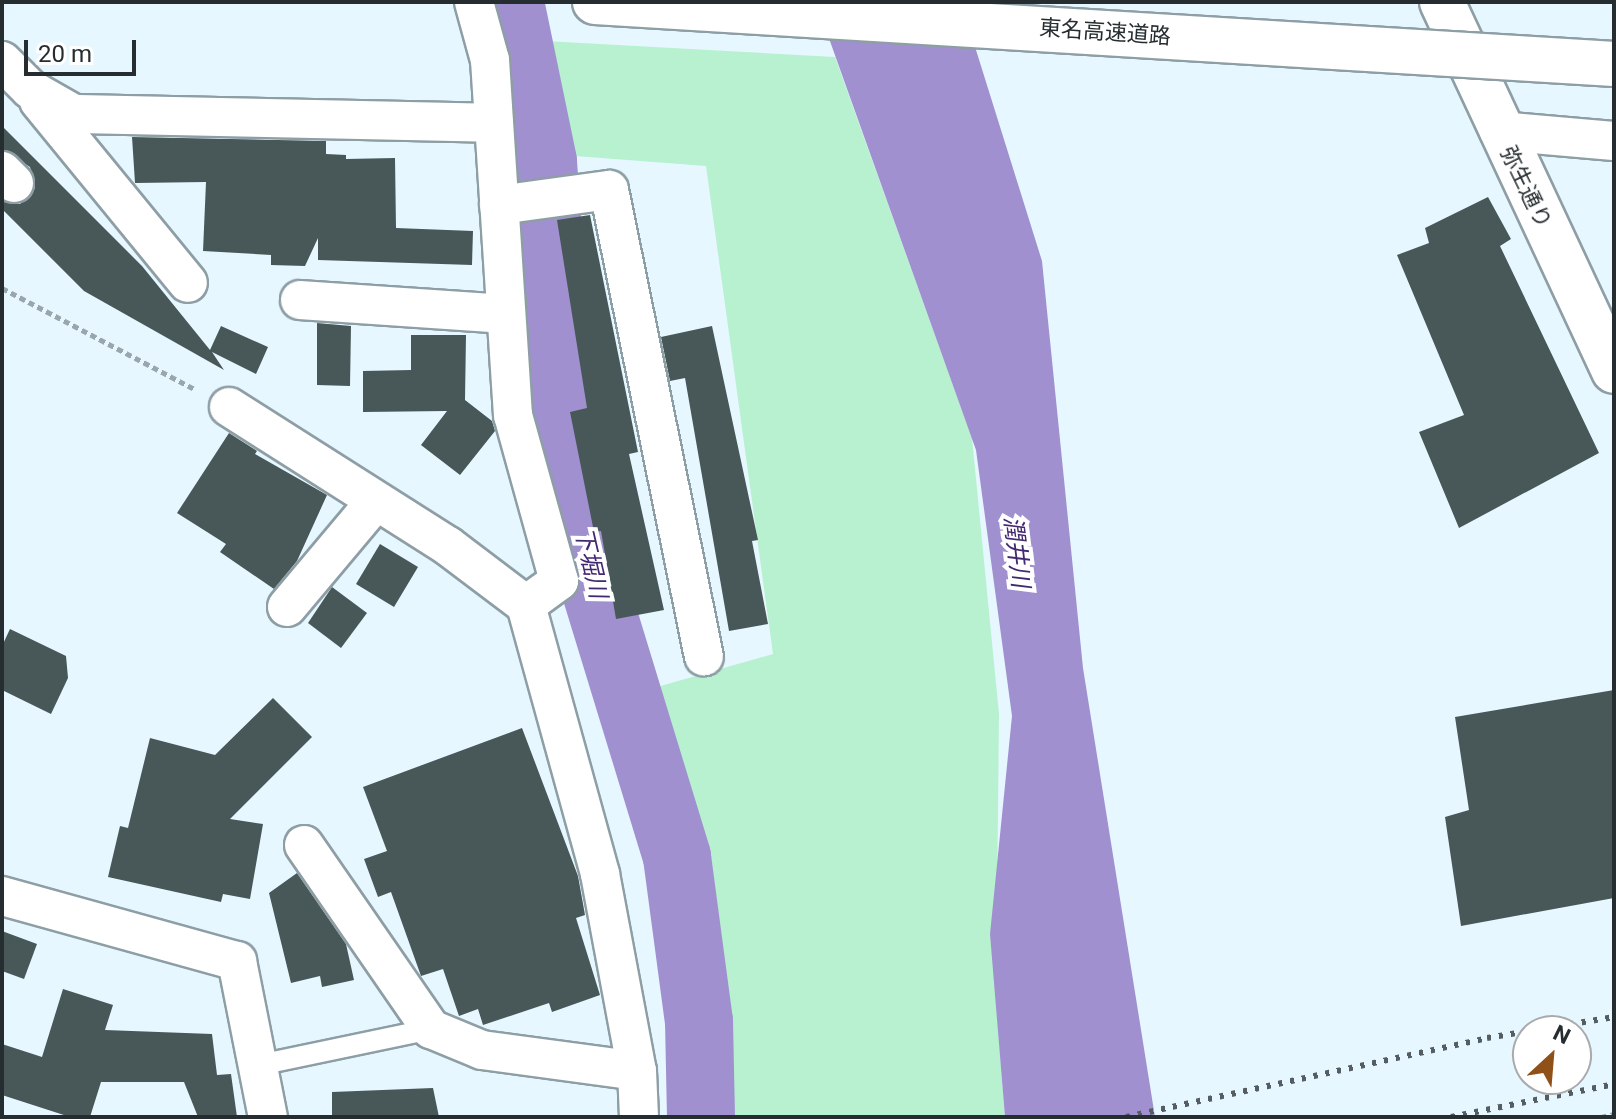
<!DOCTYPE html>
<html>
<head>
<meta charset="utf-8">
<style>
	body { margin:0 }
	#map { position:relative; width:1616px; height:1119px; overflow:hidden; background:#e6f7ff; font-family:Roboto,"Noto Sans JP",sans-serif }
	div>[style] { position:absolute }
	.green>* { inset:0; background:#b8f1d0 }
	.water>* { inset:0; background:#a190cf }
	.river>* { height:68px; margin:-34px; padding:0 34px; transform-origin:34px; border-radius:34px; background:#a190cf }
	.building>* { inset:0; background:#485858 }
	.path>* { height:5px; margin-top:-2.5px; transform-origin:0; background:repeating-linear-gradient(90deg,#99a6ac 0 6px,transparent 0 10px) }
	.roads { filter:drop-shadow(2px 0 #8e9ea5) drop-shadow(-2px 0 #8e9ea5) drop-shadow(0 2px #8e9ea5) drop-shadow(0 -2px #8e9ea5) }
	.lane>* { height:20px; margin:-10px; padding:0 10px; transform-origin:10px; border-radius:10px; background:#fff }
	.street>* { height:38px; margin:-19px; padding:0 19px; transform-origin:19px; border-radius:19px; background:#fff }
	.secondary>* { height:44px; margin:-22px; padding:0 22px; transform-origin:22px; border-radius:22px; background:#fff }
	.rail>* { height:6px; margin-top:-3px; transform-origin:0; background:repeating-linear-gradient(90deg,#545d61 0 4px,transparent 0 12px) }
	.bridges { filter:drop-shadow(2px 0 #8e9ea5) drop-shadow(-2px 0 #8e9ea5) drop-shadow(0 2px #8e9ea5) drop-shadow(0 -2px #8e9ea5) }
	.highway-bridge>* { height:44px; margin:-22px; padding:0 22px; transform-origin:22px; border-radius:22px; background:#fff }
	span { translate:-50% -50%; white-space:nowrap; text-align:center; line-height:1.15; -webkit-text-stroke:8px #fff; paint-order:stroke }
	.street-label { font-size:22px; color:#262d30 }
	.water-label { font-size:24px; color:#422771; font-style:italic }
	.frame { position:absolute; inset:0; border:4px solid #262d30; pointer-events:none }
	.north { position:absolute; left:1512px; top:1015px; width:80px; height:80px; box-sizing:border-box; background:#fff; border:2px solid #a8abac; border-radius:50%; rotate:26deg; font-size:22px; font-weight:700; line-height:32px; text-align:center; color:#262d30 }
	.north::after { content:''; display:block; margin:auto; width:28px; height:36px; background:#905119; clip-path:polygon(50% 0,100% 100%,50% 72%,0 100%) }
	.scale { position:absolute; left:24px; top:40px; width:112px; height:36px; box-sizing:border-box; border:4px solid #262d30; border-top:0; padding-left:10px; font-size:24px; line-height:28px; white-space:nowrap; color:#262d30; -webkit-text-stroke:6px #fff; paint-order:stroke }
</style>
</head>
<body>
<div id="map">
	<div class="green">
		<i style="clip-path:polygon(545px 41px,835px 57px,972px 438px,999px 714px,996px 1001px,1005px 1117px,722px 1117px,701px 872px,636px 693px,773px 654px,706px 166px,562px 155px)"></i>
	</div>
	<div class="water">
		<i style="clip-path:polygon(816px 2px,961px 2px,1042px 261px,1083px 668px,1155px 1117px,1005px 1117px,990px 934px,1012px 716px,976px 450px)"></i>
	</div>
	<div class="river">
		<i style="left:510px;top:2px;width:163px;rotate:78.3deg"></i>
		<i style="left:543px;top:162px;width:242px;rotate:86deg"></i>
		<i style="left:560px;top:403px;width:172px;rotate:79.9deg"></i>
		<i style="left:590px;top:572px;width:298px;rotate:73deg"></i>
		<i style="left:677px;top:857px;width:165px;rotate:82.4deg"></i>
		<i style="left:699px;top:1021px;width:96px;rotate:88.8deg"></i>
	</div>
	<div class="building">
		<i style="clip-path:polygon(2px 126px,142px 266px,210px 350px,221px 326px,268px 347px,256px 374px,212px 352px,224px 370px,84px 291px,2px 209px,2px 201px,20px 204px,35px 188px,30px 167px,2px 150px)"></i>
		<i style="clip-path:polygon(132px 137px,326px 141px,326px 154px,346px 155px,346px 159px,395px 158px,396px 228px,473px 231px,472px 265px,318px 260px,318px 238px,305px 266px,271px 265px,271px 255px,203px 251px,206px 182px,135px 183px)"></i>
		<i style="clip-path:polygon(1488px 197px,1511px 239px,1500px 246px,1599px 453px,1459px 528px,1419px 432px,1464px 415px,1397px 255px,1429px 243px,1425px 228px)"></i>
		<i style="clip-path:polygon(590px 215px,638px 452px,629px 454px,664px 610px,616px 619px,601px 531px,594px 532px,570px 412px,587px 408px,557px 220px)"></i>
		<i style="clip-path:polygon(317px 323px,351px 326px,350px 386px,317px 385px)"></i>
		<i style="clip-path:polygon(712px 326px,758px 540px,752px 541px,768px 624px,729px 631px,685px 378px,670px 381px,661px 337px)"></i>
		<i style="clip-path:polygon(411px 335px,466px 335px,465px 400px,492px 421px,495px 431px,460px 475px,421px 445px,447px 411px,363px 412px,363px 371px,411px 370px)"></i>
		<i style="clip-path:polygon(229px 433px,257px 451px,255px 454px,327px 495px,297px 561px,274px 589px,220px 552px,226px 544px,177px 513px)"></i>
		<i style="clip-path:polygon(380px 544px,418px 567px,394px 607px,356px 584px)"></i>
		<i style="clip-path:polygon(332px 587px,367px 613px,341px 648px,308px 623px)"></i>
		<i style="clip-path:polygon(10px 629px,66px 656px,68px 678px,51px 714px,2px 690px,2px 646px)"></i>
		<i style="clip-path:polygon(1614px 690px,1614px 898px,1461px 926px,1445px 817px,1469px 810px,1455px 717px)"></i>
		<i style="clip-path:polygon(273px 698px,312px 737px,230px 819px,263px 824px,250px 899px,223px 894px,221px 902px,108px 877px,120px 826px,128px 828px,150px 738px,215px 755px)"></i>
		<i style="clip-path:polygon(522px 728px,578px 876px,585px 915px,576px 918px,600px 995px,552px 1012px,549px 1003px,483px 1025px,478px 1009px,459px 1016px,443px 969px,421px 976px,391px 892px,378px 897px,364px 859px,387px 851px,363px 787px)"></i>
		<i style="clip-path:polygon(297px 873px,346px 944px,354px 980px,322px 987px,320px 976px,291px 983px,269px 893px)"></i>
		<i style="clip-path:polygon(2px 931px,37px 944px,24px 979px,2px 971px)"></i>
		<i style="clip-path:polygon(63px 989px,113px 1005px,105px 1030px,212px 1034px,217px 1075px,231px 1074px,237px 1117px,198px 1117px,184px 1082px,101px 1082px,90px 1117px,70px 1117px,2px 1095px,2px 1044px,42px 1057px)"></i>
		<i style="clip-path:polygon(433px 1088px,439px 1117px,332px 1117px,332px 1092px)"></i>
	</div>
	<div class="path">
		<i style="left:2px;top:288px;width:219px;rotate:27.7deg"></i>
		<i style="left:1601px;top:1117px;width:13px;rotate:-13deg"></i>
	</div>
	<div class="roads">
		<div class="lane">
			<i style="left:259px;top:1065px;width:176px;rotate:-11.8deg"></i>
		</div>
		<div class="street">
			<i style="left:474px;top:2px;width:60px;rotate:74.6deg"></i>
			<i style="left:490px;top:60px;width:356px;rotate:86.3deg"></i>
			<i style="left:513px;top:415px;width:172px;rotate:74.5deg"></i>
			<i style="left:559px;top:581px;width:41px;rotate:144deg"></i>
			<i style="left:2px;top:61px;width:40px;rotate:45deg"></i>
			<i style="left:30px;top:89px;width:51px;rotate:29.6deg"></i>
			<i style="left:74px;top:114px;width:420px;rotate:1.2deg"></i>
			<i style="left:39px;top:101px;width:235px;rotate:50.7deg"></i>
			<i style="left:1499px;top:131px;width:115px;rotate:5deg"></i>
			<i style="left:2px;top:171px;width:17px;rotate:45deg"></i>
			<i style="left:499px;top:205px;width:111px;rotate:-7.8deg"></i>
			<i style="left:609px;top:190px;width:476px;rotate:78.5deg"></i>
			<i style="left:300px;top:300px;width:206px;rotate:3.9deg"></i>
			<i style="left:229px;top:407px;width:259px;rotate:32.4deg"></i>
			<i style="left:448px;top:546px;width:98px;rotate:37.1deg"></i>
			<i style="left:526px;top:605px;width:279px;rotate:74.6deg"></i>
			<i style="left:600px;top:874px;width:200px;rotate:79.4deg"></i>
			<i style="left:637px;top:1071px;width:46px;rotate:87.5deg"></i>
			<i style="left:287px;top:607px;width:138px;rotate:-50deg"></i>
			<i style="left:304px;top:845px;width:224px;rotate:55.4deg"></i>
			<i style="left:431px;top:1029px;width:55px;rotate:22.4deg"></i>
			<i style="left:482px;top:1050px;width:156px;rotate:7.7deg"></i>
			<i style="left:2px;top:896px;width:244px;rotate:15.5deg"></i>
			<i style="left:237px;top:961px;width:159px;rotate:78.8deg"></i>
		</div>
		<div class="secondary">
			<i style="left:1442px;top:2px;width:407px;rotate:65deg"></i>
		</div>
	</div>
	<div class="rail">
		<i style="left:1126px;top:1117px;width:370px;rotate:-12.3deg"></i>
		<i style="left:1487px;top:1038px;width:129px;rotate:-9.4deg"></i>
		<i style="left:1451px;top:1117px;width:166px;rotate:-11.4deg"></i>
	</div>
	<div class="bridges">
		<div class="highway-bridge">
			<i style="left:595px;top:2px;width:1021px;rotate:3.48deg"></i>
		</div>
	</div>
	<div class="street-label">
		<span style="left:1105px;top:32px;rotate:4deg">東名高速道路</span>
		<span style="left:1526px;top:187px;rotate:64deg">弥生通り</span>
	</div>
	<div class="water-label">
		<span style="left:1016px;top:552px;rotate:83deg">潤井川</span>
		<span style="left:590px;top:563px;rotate:77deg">下堀川</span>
	</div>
	<div class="frame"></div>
	<div class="north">N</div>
	<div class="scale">20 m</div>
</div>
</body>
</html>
